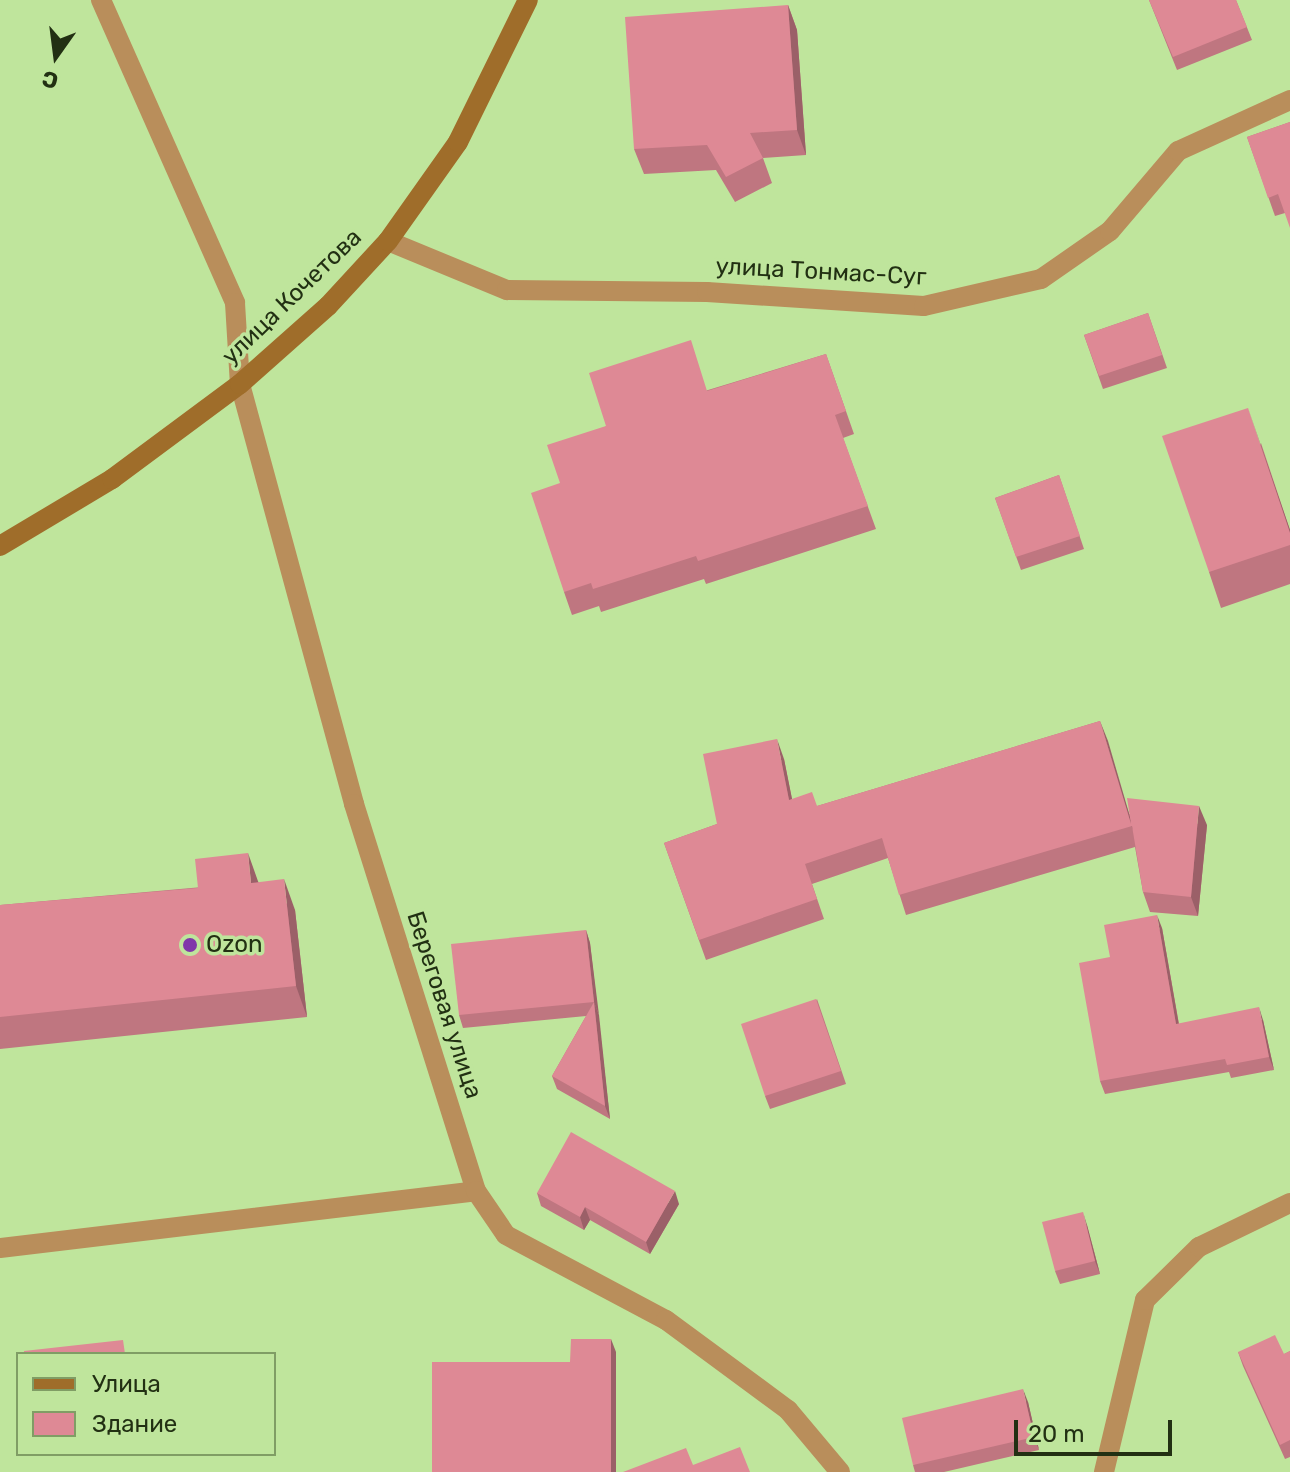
<!DOCTYPE html>
<html>
<head>
<meta charset="utf-8">
<style>
	body { margin:0 }
	#map { position:relative; width:1290px; height:1472px; overflow:hidden; background:#bfe59c; font-family:Rubik,sans-serif }
	div>[style] { position:absolute }
	.lane>* { height:20px; margin:-10px; padding:0 10px; transform-origin:10px; border-radius:10px; background:#b98e5b }
	.street>* { height:20px; margin:-10px; padding:0 10px; transform-origin:10px; border-radius:10px; background:#b98e5b }
	.secondary>* { height:20px; margin:-10px; padding:0 10px; transform-origin:10px; border-radius:10px; background:#9f6d2a }
	.wall>* { inset:0; background:#bf7680 }
	.shaded-wall>* { inset:0; background:#9b6068 }
	.building>* { inset:0; background:#de8995 }
	.dots>* { width:22px; height:22px; translate:-50% -50%; box-sizing:border-box; border:4px solid #bfe59c; border-radius:50% }
	span { translate:-50% -50%; white-space:nowrap; text-align:center; line-height:1.15; -webkit-text-stroke:7px #bfe59c; paint-order:stroke }
	.street-label { font-size:24px; color:#223013 }
	.poi-label { font-size:24px; color:#223013 }
	.left { translate:0 -50%; text-align:left }
	.legend { position:absolute; left:16px; top:1352px; width:260px; height:104px; box-sizing:border-box; background:#bfe59c; border:2px solid #809d65; margin:0; padding:10px 14px; list-style:none; font-size:24px; color:#223013 }
	.legend li { display:flex; align-items:center; gap:16px; height:40px }
	.legend b { width:40px; border:2px solid #809d65 }
	.north { position:absolute; left:16px; top:16px; width:80px; height:80px; -webkit-text-stroke:6px #bfe59c; paint-order:stroke; rotate:194deg; font-size:22px; font-weight:700; line-height:32px; text-align:center; color:#223013 }
	.north::after { content:''; display:block; margin:auto; width:28px; height:36px; background:#223013; clip-path:polygon(50% 0,100% 100%,50% 72%,0 100%) }
	.scale { position:absolute; left:1014px; top:1420px; width:158px; height:36px; box-sizing:border-box; border:4px solid #223013; border-top:0; padding-left:10px; font-size:24px; line-height:28px; white-space:nowrap; color:#223013; -webkit-text-stroke:6px #bfe59c; paint-order:stroke }
</style>
</head>
<body>
<div id="map">
	<div class="lane">
		<i style="left:101px;top:0;width:331px;rotate:66.1deg"></i>
		<i style="left:235px;top:303px;width:81px;rotate:86.5deg"></i>
		<i style="left:0;top:1248px;width:479px;rotate:-6.8deg"></i>
	</div>
	<div class="street">
		<i style="left:388px;top:241px;width:129px;rotate:22.4deg"></i>
		<i style="left:507px;top:290px;width:200px;rotate:0.6deg"></i>
		<i style="left:707px;top:292px;width:217px;rotate:3.7deg"></i>
		<i style="left:924px;top:306px;width:120px;rotate:-13deg"></i>
		<i style="left:1041px;top:279px;width:84px;rotate:-34.8deg"></i>
		<i style="left:1110px;top:231px;width:105px;rotate:-49.6deg"></i>
		<i style="left:1178px;top:151px;width:123px;rotate:-24.5deg"></i>
		<i style="left:240px;top:384px;width:435px;rotate:74.8deg"></i>
		<i style="left:354px;top:804px;width:406px;rotate:72.5deg"></i>
		<i style="left:476px;top:1191px;width:53px;rotate:55.7deg"></i>
		<i style="left:506px;top:1235px;width:181px;rotate:28deg"></i>
		<i style="left:666px;top:1320px;width:152px;rotate:36.4deg"></i>
		<i style="left:788px;top:1410px;width:81px;rotate:50deg"></i>
		<i style="left:1104px;top:1472px;width:177px;rotate:-76.6deg"></i>
		<i style="left:1145px;top:1300px;width:76px;rotate:-44.5deg"></i>
		<i style="left:1199px;top:1247px;width:101px;rotate:-25.8deg"></i>
	</div>
	<div class="secondary">
		<i style="left:0;top:546px;width:131px;rotate:-30.9deg"></i>
		<i style="left:112px;top:479px;width:159px;rotate:-36.6deg"></i>
		<i style="left:240px;top:384px;width:118px;rotate:-41.6deg"></i>
		<i style="left:328px;top:306px;width:88px;rotate:-47.3deg"></i>
		<i style="left:388px;top:241px;width:121px;rotate:-54.7deg"></i>
		<i style="left:458px;top:142px;width:158px;rotate:-63.8deg"></i>
	</div>
	<div class="wall">
		<i style="clip-path:polygon(1149px 0,1236px 0,1252px 40px,1177px 70px)"></i>
		<i style="clip-path:polygon(788px 5px,797px 30px,806px 155px,763px 158px,772px 183px,735px 202px,716px 170px,644px 174px,634px 149px)"></i>
		<i style="clip-path:polygon(1290px 122px,1285px 213px,1275px 216px,1247px 137px)"></i>
		<i style="clip-path:polygon(1148px 313px,1167px 368px,1103px 389px,1084px 335px)"></i>
		<i style="clip-path:polygon(826px 354px,854px 434px,843px 438px,876px 529px,706px 584px,704px 579px,601px 612px,599px 606px,572px 615px,564px 592px,560px 483px,606px 426px,708px 390px)"></i>
		<i style="clip-path:polygon(1261px 443px,1290px 530px,1290px 584px,1221px 608px,1209px 572px)"></i>
		<i style="clip-path:polygon(1059px 475px,1084px 549px,1021px 570px,995px 498px)"></i>
		<i style="clip-path:polygon(1100px 721px,1129px 814px,1207px 825px,1198px 916px,1150px 912px,1143px 892px,1135px 847px,906px 915px,888px 858px,812px 884px,824px 919px,706px 960px,664px 843px,717px 824px,784px 759px,792px 799px,817px 806px)"></i>
		<i style="clip-path:polygon(258px 882px,295px 910px,307px 1017px,0 1049px,0 905px)"></i>
		<i style="clip-path:polygon(1162px 928px,1179px 1024px,1263px 1020px,1274px 1070px,1231px 1078px,1229px 1072px,1105px 1094px,1100px 1081px,1110px 957px)"></i>
		<i style="clip-path:polygon(586px 930px,590px 943px,610px 1119px,557px 1089px,552px 1076px,586px 1016px,463px 1028px,459px 1015px)"></i>
		<i style="clip-path:polygon(817px 999px,846px 1084px,770px 1109px,765px 1096px)"></i>
		<i style="clip-path:polygon(537px 1193px,679px 1204px,650px 1254px,590px 1220px,584px 1230px,541px 1206px)"></i>
		<i style="clip-path:polygon(1087px 1225px,1100px 1274px,1060px 1284px,1055px 1271px)"></i>
		<i style="clip-path:polygon(1290px 1351px,1290px 1457px,1285px 1459px,1243px 1366px,1238px 1352px,1284px 1354px)"></i>
		<i style="clip-path:polygon(1028px 1402px,1039px 1450px,944px 1472px,915px 1472px,913px 1465px)"></i>
	</div>
	<div class="shaded-wall">
		<i style="clip-path:polygon(788px 5px,797px 30px,806px 155px,797px 130px)"></i>
		<i style="clip-path:polygon(1248px 408px,1290px 530px,1290px 533px)"></i>
		<i style="clip-path:polygon(1100px 721px,1108px 741px,1138px 844px,1131px 824px)"></i>
		<i style="clip-path:polygon(777px 739px,784px 759px,796px 819px,789px 800px)"></i>
		<i style="clip-path:polygon(1199px 806px,1207px 825px,1198px 916px,1191px 897px)"></i>
		<i style="clip-path:polygon(248px 853px,259px 884px,251px 883px)"></i>
		<i style="clip-path:polygon(284px 879px,295px 910px,307px 1017px,296px 986px)"></i>
		<i style="clip-path:polygon(1157px 915px,1162px 928px,1181px 1037px,1176px 1024px)"></i>
		<i style="clip-path:polygon(586px 930px,590px 943px,599px 1015px,594px 1002px)"></i>
		<i style="clip-path:polygon(594px 1002px,599px 1015px,610px 1119px,605px 1106px)"></i>
		<i style="clip-path:polygon(1259px 1007px,1263px 1020px,1274px 1070px,1269px 1057px)"></i>
		<i style="clip-path:polygon(675px 1191px,679px 1204px,650px 1254px,646px 1242px)"></i>
		<i style="clip-path:polygon(585px 1207px,590px 1220px,584px 1230px,580px 1217px)"></i>
		<i style="clip-path:polygon(1083px 1212px,1087px 1225px,1100px 1274px,1095px 1261px)"></i>
		<i style="clip-path:polygon(611px 1339px,616px 1352px,616px 1472px,611px 1472px)"></i>
		<i style="clip-path:polygon(1023px 1389px,1028px 1402px,1039px 1450px,1034px 1437px)"></i>
	</div>
	<div class="building">
		<i style="clip-path:polygon(1149px 0,1236px 0,1247px 27px,1173px 57px)"></i>
		<i style="clip-path:polygon(788px 5px,797px 130px,750px 133px,763px 158px,726px 177px,707px 145px,634px 149px,625px 17px)"></i>
		<i style="clip-path:polygon(1290px 122px,1290px 228px,1278px 194px,1268px 198px,1247px 137px)"></i>
		<i style="clip-path:polygon(1148px 313px,1162px 355px,1099px 376px,1084px 335px)"></i>
		<i style="clip-path:polygon(691px 340px,707px 391px,826px 354px,846px 411px,835px 415px,868px 506px,698px 561px,696px 556px,593px 589px,591px 583px,564px 592px,531px 493px,560px 483px,547px 445px,606px 426px,589px 373px)"></i>
		<i style="clip-path:polygon(1248px 408px,1290px 533px,1290px 545px,1209px 572px,1162px 436px)"></i>
		<i style="clip-path:polygon(1059px 475px,1080px 536px,1016px 557px,995px 498px)"></i>
		<i style="clip-path:polygon(1100px 721px,1131px 824px,1127px 798px,1199px 806px,1191px 897px,1143px 892px,1132px 826px,899px 895px,882px 838px,805px 864px,817px 899px,699px 940px,664px 843px,717px 824px,703px 754px,777px 739px,789px 800px,812px 792px,817px 806px)"></i>
		<i style="clip-path:polygon(248px 853px,251px 883px,284px 879px,296px 986px,0 1017px,0 905px,198px 888px,195px 859px)"></i>
		<i style="clip-path:polygon(1157px 915px,1176px 1024px,1259px 1007px,1269px 1057px,1227px 1065px,1225px 1059px,1100px 1081px,1079px 963px,1110px 957px,1104px 925px)"></i>
		<i style="clip-path:polygon(586px 930px,594px 1002px,459px 1015px,451px 944px)"></i>
		<i style="clip-path:polygon(816px 999px,841px 1071px,765px 1096px,741px 1024px)"></i>
		<i style="clip-path:polygon(594px 1002px,605px 1106px,552px 1076px)"></i>
		<i style="clip-path:polygon(571px 1132px,675px 1191px,646px 1242px,585px 1207px,580px 1217px,537px 1193px)"></i>
		<i style="clip-path:polygon(1083px 1212px,1095px 1261px,1055px 1271px,1042px 1222px)"></i>
		<i style="clip-path:polygon(1275px 1335px,1284px 1354px,1290px 1351px,1290px 1440px,1280px 1445px,1238px 1352px)"></i>
		<i style="clip-path:polygon(571px 1339px,611px 1339px,611px 1472px,432px 1472px,432px 1362px,570px 1362px)"></i>
		<i style="clip-path:polygon(123px 1340px,125px 1354px,24px 1354px,24px 1351px)"></i>
		<i style="clip-path:polygon(1023px 1389px,1034px 1437px,913px 1465px,902px 1418px)"></i>
		<i style="clip-path:polygon(740px 1447px,750px 1472px,623px 1472px,686px 1448px,693px 1465px)"></i>
	</div>
	<div class="dots">
		<i style="left:190px;top:945px;background:#8037aa"></i>
	</div>
	<div class="street-label">
		<span style="left:821px;top:272px;rotate:3deg">улица Тонмас-Суг</span>
		<span style="left:292px;top:297px;rotate:-44deg">улица Кочетова</span>
		<span style="left:444px;top:1005px;rotate:72deg">Береговая улица</span>
	</div>
	<div class="poi-label">
		<span class="left" style="left:206px;top:945px">Ozon</span>
	</div>
	<ul class="legend">
	<li><b style="height:10px;background:#9f6d2a"></b>Улица</li>
	<li><b style="height:22px;background:#de8995"></b>Здание</li>
	</ul>
	<div class="north">С</div>
	<div class="scale">20 m</div>
</div>
</body>
</html>
